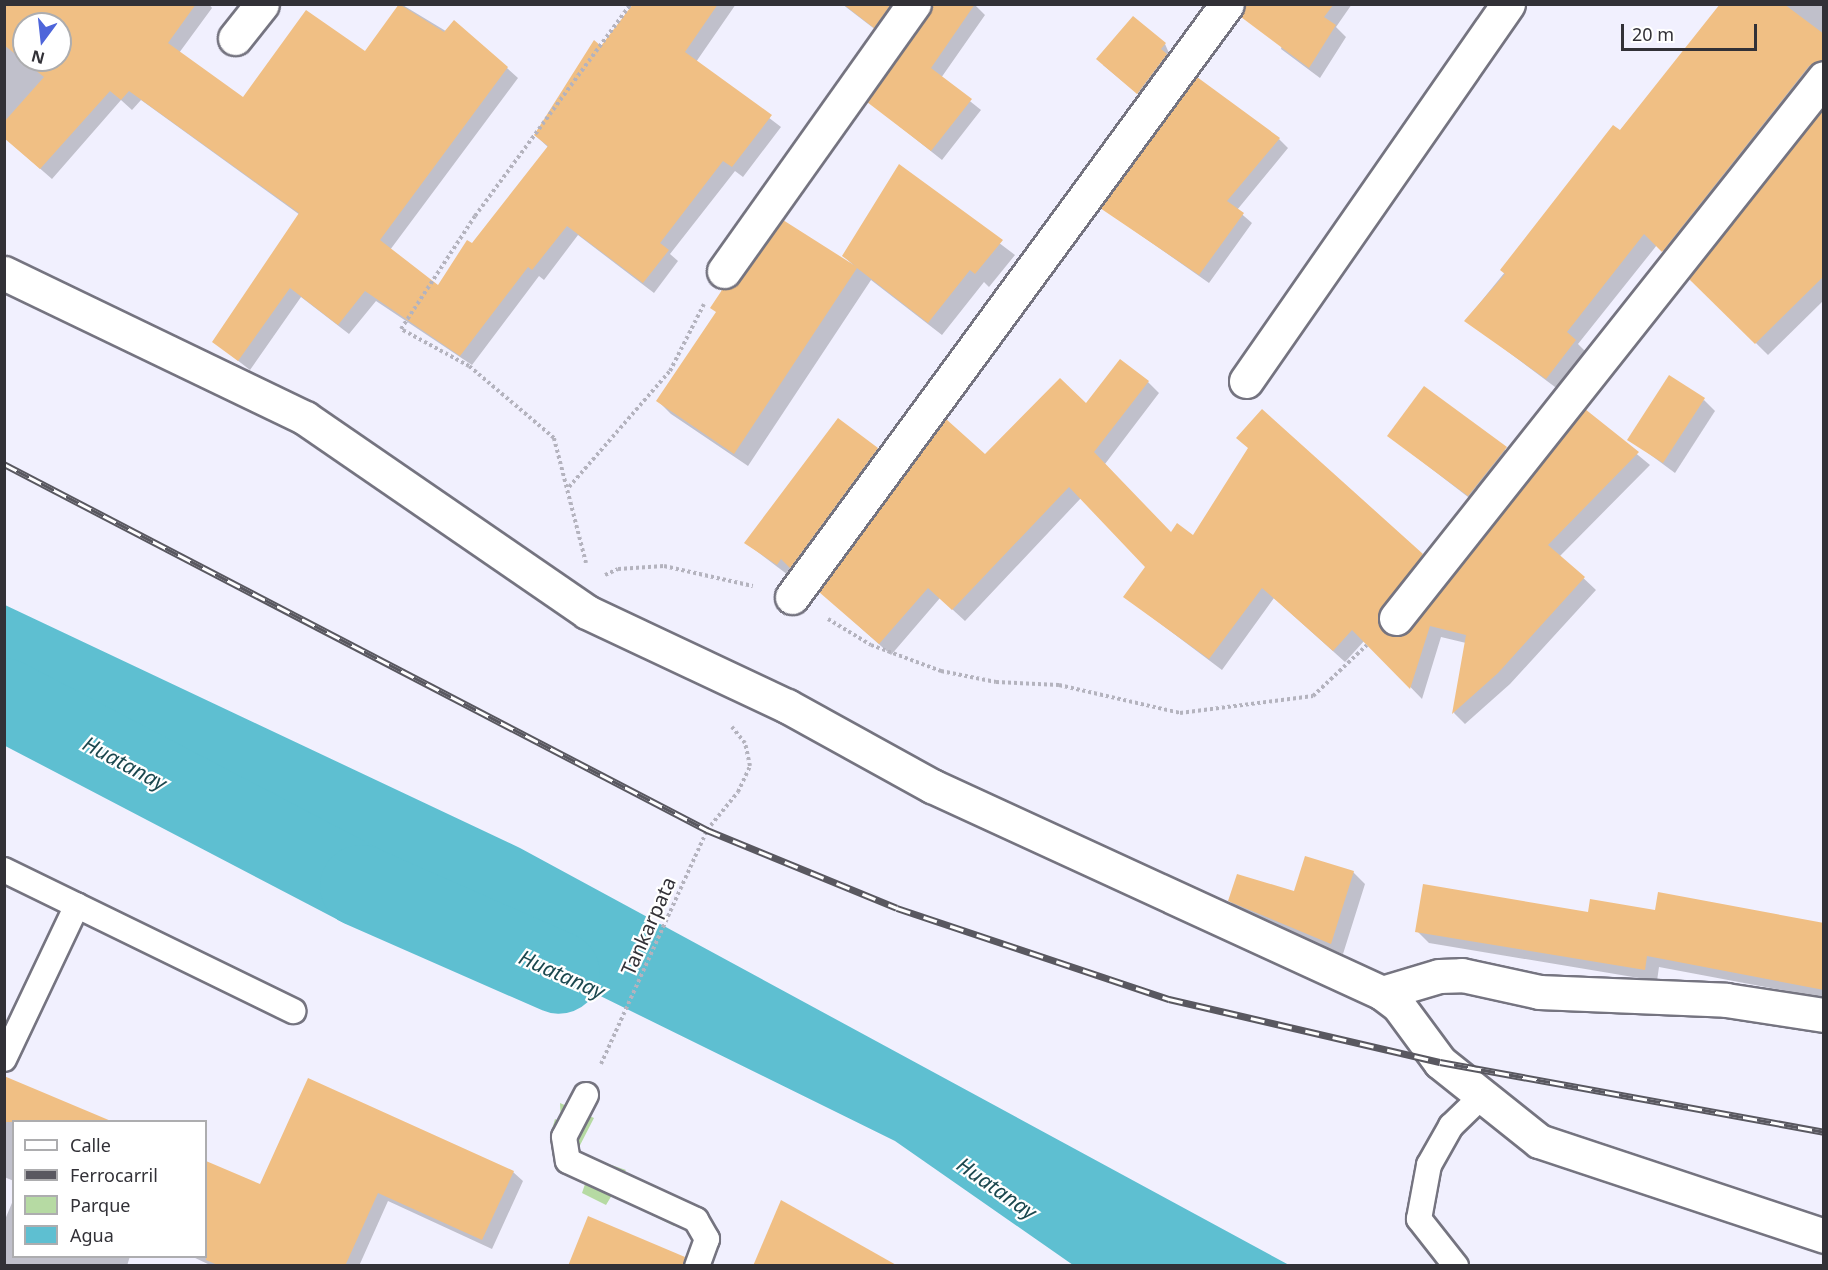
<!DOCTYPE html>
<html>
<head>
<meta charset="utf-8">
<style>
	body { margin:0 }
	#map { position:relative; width:1828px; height:1270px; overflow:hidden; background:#f1f0fe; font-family:"Noto Sans",sans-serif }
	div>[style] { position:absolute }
	.green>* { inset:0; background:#b6daa3 }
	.water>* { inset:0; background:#5ebfd1 }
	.shadow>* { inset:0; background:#0003 }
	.river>* { height:82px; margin:-41px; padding:0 41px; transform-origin:41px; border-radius:41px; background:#5ebfd1 }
	.building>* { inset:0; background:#f0bf84 }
	.path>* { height:4px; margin-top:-2px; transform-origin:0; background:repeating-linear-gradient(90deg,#b4b3be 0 3px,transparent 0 6px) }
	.roads { filter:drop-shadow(2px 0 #757480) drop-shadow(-2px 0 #757480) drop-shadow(0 2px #757480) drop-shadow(0 -2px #757480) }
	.service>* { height:24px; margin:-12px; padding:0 12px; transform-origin:12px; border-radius:12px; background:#fff }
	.minor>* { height:33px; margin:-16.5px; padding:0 16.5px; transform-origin:16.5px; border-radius:16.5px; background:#fff }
	.rail>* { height:7px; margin-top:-3.5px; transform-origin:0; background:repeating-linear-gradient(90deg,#fff 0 14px,#595860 0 28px); box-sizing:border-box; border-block:2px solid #595860 }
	span { translate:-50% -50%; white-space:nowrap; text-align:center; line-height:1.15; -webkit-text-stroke:4.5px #fff; paint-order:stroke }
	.street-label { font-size:20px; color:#323137 }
	.water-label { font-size:21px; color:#1b484f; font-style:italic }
	.frame { position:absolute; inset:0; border:6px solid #323137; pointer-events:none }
	.legend { position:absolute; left:12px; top:1120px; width:195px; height:138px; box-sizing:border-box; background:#fff; border:2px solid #adadaf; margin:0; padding:8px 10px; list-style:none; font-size:18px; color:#323137 }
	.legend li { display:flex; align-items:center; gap:12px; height:30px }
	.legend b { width:30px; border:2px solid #adadaf }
	.north { position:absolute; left:12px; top:12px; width:60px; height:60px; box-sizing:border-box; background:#fff; border:2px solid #adadaf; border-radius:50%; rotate:195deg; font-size:16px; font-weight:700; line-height:24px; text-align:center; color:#323137 }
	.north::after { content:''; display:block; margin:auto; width:21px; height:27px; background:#4e65da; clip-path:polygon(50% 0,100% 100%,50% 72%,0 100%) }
	.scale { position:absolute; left:1621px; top:24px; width:136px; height:27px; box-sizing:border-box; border:3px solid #323137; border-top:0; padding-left:8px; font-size:18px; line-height:21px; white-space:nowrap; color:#323137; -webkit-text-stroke:4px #fff; paint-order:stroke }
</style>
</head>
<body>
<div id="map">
	<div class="green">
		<i style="clip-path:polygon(560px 1103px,594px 1118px,576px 1153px,626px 1170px,620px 1178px,653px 1195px,659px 1190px,684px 1201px,674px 1226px,612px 1195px,606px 1205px,582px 1193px,585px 1184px,567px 1175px,556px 1161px,557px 1137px,551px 1133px,555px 1119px,561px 1122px)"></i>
	</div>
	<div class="water">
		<i style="clip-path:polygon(5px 605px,520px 848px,1289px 1265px,1073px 1265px,895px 1141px,5px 703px)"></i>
	</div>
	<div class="shadow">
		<i style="clip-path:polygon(evenodd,4px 4px,209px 4px,212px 8px,179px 53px,243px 99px,366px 53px,401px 4px,507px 68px,518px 78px,390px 250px,439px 287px,549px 148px,535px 135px,635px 4px,736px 4px,696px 62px,781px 127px,743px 177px,735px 171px,670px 254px,678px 261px,654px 293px,578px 235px,544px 280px,539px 276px,472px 365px,376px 301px,349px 334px,301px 297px,250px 370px,214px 342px,300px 215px,141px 100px,132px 110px,121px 100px,52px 179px,4px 137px,4px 4px,24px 24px,60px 24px,60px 60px,24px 60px,24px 24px)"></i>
		<i style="clip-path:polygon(842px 4px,910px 4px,885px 37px)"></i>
		<i style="clip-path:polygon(932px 4px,974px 4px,985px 15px,941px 78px,981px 110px,942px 160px,869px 102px,931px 15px)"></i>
		<i style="clip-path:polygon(1292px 4px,1352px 4px,1336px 27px,1346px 37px,1320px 78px,1281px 49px)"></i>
		<i style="clip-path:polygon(1723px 4px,1824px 4px,1824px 77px,1675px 263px,1657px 245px,1578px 344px,1587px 353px,1559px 390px,1466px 320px)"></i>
		<i style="clip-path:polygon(1165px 44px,1172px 60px,1144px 99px,1103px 65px)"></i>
		<i style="clip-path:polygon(1824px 111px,1824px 300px,1768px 355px,1691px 279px)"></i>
		<i style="clip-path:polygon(1279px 139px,1288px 148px,1237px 210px,1252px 223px,1209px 283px,1102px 208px)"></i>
		<i style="clip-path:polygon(899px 167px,1015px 255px,989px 287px,984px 282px,942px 335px,871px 280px,748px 466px,671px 414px,658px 401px,854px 266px,844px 256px)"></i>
		<i style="clip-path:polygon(1148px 382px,1159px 393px,1105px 464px,1171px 534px,1422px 555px,1434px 566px,1389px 627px,1392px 638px,1412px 631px,1586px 412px,1650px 465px,1560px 556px,1596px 590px,1510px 684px,1465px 724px,1454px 713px,1466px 643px,1441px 637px,1422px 699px,1365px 640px,1345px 662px,1274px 598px,1222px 670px,1125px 597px,1147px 567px,1081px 498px,965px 621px,940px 598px,891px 655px,821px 592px,985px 456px)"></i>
		<i style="clip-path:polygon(1424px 388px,1518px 460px,1481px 507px,1389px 436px)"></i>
		<i style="clip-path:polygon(1704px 400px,1715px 411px,1675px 473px,1629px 439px)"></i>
		<i style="clip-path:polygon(877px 449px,888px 460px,788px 575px,746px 543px)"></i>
		<i style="clip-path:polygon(1353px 872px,1365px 884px,1343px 954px,1241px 913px,1230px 901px,1295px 893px)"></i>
		<i style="clip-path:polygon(1656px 912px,1824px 924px,1824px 998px,1659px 967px,1657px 981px,1429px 943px,1417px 931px)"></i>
		<i style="clip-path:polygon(4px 1098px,14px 1122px,14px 1181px,4px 1177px)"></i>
		<i style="clip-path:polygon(206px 1163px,260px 1186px,513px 1172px,523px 1181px,492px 1249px,388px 1201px,359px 1266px,212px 1266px,191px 1256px,206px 1256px)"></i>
		<i style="clip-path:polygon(14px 1198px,14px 1256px,130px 1256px,127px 1266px,4px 1266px,4px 1222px)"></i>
	</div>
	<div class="river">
		<i style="left:4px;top:699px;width:403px;rotate:27.6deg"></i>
		<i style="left:361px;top:886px;width:216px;rotate:23.7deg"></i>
	</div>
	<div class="building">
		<i style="clip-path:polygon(evenodd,4px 4px,196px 4px,168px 43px,243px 97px,306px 10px,365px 51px,399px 4px,444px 32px,454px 20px,508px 67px,380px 240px,438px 285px,467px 240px,472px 243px,548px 146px,534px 135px,594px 40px,601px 46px,633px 4px,718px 4px,685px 52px,772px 115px,732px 167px,723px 161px,660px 243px,669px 250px,643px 283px,567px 226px,532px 270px,528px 267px,460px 356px,365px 291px,338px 325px,290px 288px,238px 361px,212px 342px,299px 213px,129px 91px,121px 100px,110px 91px,40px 169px,4px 138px,4px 122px,44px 77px,4px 45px,4px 4px,24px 24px,60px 24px,60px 60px,24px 60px,24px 24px)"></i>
		<i style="clip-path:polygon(843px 4px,891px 4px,874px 28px)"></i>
		<i style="clip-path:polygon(933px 4px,975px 4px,931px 68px,972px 99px,931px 151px,867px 102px)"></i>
		<i style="clip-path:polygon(1245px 4px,1334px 4px,1324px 17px,1336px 25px,1309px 68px,1241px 17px)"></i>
		<i style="clip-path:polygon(1720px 4px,1784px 4px,1824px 34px,1824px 60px,1809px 66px,1662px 252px,1644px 234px,1567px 332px,1576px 340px,1546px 379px,1464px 321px,1505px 274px,1500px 270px,1613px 125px,1620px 130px)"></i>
		<i style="clip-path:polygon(1133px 16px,1166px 43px,1161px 49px,1167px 54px,1137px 94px,1096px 59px)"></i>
		<i style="clip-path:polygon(1197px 77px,1280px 138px,1227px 201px,1244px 213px,1199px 275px,1100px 208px)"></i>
		<i style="clip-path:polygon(1824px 109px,1824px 276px,1755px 344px,1689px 279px)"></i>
		<i style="clip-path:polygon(899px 164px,1003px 240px,975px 274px,970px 270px,928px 323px,857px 268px,734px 454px,656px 401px,716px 312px,710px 308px,722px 290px,739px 282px,783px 220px,857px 267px,842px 256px)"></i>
		<i style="clip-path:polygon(1120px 359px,1149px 381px,1094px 452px,1171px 532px,1177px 523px,1193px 535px,1248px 448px,1236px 438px,1262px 409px,1423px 554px,1378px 615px,1379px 625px,1393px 636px,1411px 630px,1585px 409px,1639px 452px,1548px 545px,1585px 577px,1498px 673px,1452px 714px,1466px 635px,1430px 626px,1410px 689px,1352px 630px,1333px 651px,1262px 588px,1209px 659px,1123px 597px,1145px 567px,1069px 487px,952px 610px,928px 588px,879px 644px,819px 592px,946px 419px,985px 454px,1060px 378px,1086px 403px)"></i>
		<i style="clip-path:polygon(1669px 375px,1705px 398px,1663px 463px,1627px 440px)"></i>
		<i style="clip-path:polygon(1424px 386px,1507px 447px,1468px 496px,1387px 436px)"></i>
		<i style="clip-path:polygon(838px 418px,878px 448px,790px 568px,781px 559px,777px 565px,744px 543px)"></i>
		<i style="clip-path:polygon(1305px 856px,1354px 871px,1331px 944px,1228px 901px,1237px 874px,1294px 891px)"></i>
		<i style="clip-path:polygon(1423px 884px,1588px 912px,1590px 899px,1655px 910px,1658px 892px,1824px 923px,1824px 990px,1647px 956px,1645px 970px,1415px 932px)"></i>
		<i style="clip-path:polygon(4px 1076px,111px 1121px,111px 1122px,4px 1122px)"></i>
		<i style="clip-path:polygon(308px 1078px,514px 1171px,482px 1240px,378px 1193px,345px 1266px,220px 1266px,206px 1260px,206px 1161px,260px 1184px)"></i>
		<i style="clip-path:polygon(781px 1200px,898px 1266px,753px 1266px)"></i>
		<i style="clip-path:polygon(588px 1216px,685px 1257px,683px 1266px,568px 1266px)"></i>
	</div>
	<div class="path">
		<i style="left:569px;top:487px;width:154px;rotate:-49deg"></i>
		<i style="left:670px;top:371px;width:75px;rotate:-63.1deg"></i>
		<i style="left:586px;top:563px;width:129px;rotate:-104.4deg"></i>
		<i style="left:554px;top:438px;width:111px;rotate:-139.7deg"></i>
		<i style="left:469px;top:366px;width:77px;rotate:-151.4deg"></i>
		<i style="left:401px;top:329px;width:135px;rotate:-56.8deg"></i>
		<i style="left:475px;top:216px;width:263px;rotate:-53.7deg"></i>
		<i style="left:605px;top:575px;width:14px;rotate:-25deg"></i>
		<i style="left:618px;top:569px;width:46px;rotate:-3.7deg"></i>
		<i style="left:664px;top:566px;width:91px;rotate:12.7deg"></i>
		<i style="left:828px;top:619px;width:50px;rotate:31.2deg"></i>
		<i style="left:871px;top:645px;width:75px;rotate:20.4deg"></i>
		<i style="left:941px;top:671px;width:56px;rotate:11.3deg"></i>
		<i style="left:996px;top:682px;width:63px;rotate:2.7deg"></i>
		<i style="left:1059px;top:685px;width:124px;rotate:13deg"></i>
		<i style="left:1180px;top:713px;width:134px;rotate:-7.3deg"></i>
		<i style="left:1313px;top:696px;width:74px;rotate:-43.4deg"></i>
		<i style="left:601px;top:1064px;width:257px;rotate:-65.6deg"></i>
		<i style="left:707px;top:830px;width:49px;rotate:-50.8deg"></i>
		<i style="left:738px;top:792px;width:29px;rotate:-65deg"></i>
		<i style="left:750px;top:766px;width:24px;rotate:-102deg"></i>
		<i style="left:745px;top:743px;width:21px;rotate:-129deg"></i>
	</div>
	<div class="roads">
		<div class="service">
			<i style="left:4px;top:870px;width:322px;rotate:26deg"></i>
			<i style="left:4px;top:1059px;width:170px;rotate:-64.6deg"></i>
			<i style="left:586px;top:1095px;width:47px;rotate:117.6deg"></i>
			<i style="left:564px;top:1137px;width:24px;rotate:81deg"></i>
			<i style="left:568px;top:1161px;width:141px;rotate:24.7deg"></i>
			<i style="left:696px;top:1220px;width:22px;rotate:60deg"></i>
			<i style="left:707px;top:1239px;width:29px;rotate:110deg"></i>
			<i style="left:1456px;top:1266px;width:60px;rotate:-128.2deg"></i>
			<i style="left:1419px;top:1219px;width:55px;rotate:-79.5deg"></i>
			<i style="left:1429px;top:1165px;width:45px;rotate:-60.6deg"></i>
			<i style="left:1451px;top:1126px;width:40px;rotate:-44deg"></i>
		</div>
		<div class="minor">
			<i style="left:235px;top:38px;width:43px;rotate:-51.5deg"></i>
			<i style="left:724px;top:271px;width:328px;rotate:-54.6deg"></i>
			<i style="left:4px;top:273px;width:334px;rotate:25.7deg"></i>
			<i style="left:305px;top:418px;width:342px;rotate:34.5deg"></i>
			<i style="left:587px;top:612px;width:221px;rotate:25.2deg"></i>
			<i style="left:787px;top:706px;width:166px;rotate:28.9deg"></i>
			<i style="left:932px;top:786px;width:495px;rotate:24.7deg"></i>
			<i style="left:1382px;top:993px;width:20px;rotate:37deg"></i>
			<i style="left:1398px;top:1005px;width:71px;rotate:53.6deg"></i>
			<i style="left:1440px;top:1062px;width:127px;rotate:38.6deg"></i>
			<i style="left:1539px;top:1141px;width:300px;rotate:18.4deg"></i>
			<i style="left:1246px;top:381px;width:459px;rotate:-55.2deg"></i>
			<i style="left:792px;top:597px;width:735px;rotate:-53.74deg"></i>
			<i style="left:1396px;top:618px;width:689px;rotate:-51.6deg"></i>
			<i style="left:1382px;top:993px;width:59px;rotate:-16.6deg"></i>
			<i style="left:1439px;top:976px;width:23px;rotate:-2deg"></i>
			<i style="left:1462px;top:975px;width:79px;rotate:12.4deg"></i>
			<i style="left:1539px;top:992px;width:187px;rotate:2.4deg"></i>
			<i style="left:1726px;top:1000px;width:99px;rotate:8.7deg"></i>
		</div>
	</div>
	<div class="rail">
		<i style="left:4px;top:464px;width:793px;rotate:27.5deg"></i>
		<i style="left:707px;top:830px;width:205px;rotate:22.3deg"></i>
		<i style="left:897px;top:908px;width:287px;rotate:18.5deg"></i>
		<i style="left:1169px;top:999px;width:278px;rotate:13.1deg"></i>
		<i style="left:1440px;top:1062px;width:390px;rotate:10.3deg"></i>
	</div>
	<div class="street-label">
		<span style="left:648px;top:926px;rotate:-66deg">Tankarpata</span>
	</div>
	<div class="water-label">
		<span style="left:125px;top:763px;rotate:28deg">Huatanay</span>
		<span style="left:562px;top:974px;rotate:24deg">Huatanay</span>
		<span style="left:997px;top:1188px;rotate:35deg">Huatanay</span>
	</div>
	<div class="frame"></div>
	<ul class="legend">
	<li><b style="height:8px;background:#fff"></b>Calle</li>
	<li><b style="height:8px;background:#595860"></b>Ferrocarril</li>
	<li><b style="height:16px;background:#b6daa3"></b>Parque</li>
	<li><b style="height:16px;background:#5ebfd1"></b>Agua</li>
	</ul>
	<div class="north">N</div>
	<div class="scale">20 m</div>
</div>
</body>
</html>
